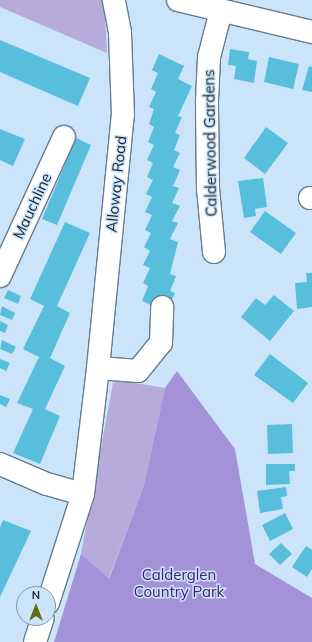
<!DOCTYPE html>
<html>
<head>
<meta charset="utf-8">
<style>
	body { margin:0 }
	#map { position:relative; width:312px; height:642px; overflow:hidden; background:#cbe4fa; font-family:Mulish,sans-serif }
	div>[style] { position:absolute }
	.green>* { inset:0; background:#b6abdb }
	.forest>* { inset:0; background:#a492d9 }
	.building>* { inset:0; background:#57bfdb }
	.roads { filter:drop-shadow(1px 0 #657b8e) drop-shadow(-1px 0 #657b8e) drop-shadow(0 1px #657b8e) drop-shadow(0 -1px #657b8e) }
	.minor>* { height:22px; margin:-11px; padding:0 11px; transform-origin:11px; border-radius:11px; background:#fff }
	span { translate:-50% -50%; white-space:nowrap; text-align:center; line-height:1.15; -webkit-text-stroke:3px #cbe4fa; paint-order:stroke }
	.street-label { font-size:15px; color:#1b252c }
	.park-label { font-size:15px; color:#3f2072 }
	.north { position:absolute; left:16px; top:586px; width:40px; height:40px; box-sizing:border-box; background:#cbe4fa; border:1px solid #8598a8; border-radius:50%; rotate:0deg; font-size:11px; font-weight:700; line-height:16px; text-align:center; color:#1b252c }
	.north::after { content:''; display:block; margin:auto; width:14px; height:18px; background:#606b12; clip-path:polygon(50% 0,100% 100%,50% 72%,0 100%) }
</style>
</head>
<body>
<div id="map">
	<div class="green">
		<i style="clip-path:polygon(0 0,104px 0,107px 53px,0 7px)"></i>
		<i style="clip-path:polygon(123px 381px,165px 388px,144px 485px,108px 580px,81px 554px,113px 383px)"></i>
	</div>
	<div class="forest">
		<i style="clip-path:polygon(177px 371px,235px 449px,255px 564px,312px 598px,312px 642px,54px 642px,81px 554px,109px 579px,144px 485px,165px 388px)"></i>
	</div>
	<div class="building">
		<i style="clip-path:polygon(0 40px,90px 78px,78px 106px,0 72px)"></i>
		<i style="clip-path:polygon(230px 49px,249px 52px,248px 59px,257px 61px,254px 83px,234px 79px,236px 66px,228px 65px)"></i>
		<i style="clip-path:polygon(159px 54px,184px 66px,178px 79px,192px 86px,178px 116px,182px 117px,175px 133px,180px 135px,174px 150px,180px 153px,173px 167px,180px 170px,173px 186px,179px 188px,172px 203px,180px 206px,172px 221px,178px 223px,170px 239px,178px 242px,170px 274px,176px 276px,170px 291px,175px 293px,166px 312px,142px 301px,148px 286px,143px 283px,150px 268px,143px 265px,150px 251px,144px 247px,151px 233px,145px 230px,152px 215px,145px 212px,152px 197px,146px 194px,153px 180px,147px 177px,153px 163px,147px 160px,154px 145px,148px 142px,154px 127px,149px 124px,154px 109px,149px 107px,156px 92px,151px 89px,158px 73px,152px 70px)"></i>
		<i style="clip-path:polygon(269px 57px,299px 64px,293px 89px,264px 82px)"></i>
		<i style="clip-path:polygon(309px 66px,312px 67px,312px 92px,302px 90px)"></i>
		<i style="clip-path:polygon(266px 127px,288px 143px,265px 174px,244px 158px)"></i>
		<i style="clip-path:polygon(0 129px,25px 139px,13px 166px,0 160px)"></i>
		<i style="clip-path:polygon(76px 138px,91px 145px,57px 225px,42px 219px)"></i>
		<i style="clip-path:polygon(263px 178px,267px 207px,255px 209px,256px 216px,244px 218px,238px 181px)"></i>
		<i style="clip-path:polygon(265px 211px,296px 233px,281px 254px,250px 232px)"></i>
		<i style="clip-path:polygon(65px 222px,90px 233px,57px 306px,70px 313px,50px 358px,65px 366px,45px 409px,60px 416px,40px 464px,13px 453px,33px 409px,17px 403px,39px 357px,23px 349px,44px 306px,30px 299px)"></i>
		<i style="clip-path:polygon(306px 273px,312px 273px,312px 307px,297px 309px,295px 283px,307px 282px)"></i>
		<i style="clip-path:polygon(8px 290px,21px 296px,18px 304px,4px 298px)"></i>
		<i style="clip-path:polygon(274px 295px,294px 311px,270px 341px,241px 317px,256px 298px,265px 305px)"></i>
		<i style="clip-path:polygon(2px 306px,15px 313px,12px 320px,0 315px)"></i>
		<i style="clip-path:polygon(0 321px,8px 325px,5px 333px,0 331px)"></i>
		<i style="clip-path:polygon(2px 340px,16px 347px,12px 354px,0 349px)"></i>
		<i style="clip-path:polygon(270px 354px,308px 383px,293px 403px,254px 375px)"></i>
		<i style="clip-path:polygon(0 359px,10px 363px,6px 371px,0 368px)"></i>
		<i style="clip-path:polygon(0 395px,10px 399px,6px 407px,0 404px)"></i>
		<i style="clip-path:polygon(292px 424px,293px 453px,268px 454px,267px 425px)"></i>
		<i style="clip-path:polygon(266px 464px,295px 464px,295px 471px,289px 471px,290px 484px,266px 485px)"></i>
		<i style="clip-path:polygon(286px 487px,287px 496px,281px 497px,283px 509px,260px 513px,257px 491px)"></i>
		<i style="clip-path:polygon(285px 513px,293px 529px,270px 541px,262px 525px)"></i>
		<i style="clip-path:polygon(3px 520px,31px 531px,0 597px,0 527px)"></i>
		<i style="clip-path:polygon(281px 543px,292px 554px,280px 565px,269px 554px)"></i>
		<i style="clip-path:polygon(306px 546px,312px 550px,312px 569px,307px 577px,292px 567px)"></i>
	</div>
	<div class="roads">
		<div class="minor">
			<i style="left:178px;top:0;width:138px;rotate:13.4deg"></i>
			<i style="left:310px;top:198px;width:2px"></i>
			<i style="left:214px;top:252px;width:63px;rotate:-95.4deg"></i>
			<i style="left:208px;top:189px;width:88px;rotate:-90.7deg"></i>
			<i style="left:207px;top:101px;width:44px;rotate:-87.4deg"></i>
			<i style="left:209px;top:57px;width:48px;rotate:-75.4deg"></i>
			<i style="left:0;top:276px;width:153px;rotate:-65.3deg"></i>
			<i style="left:98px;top:368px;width:254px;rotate:-84.4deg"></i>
			<i style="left:123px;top:115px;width:83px;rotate:-92.1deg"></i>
			<i style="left:120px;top:32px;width:33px;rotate:-101deg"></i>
			<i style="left:0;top:464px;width:51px;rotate:23.1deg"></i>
			<i style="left:47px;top:484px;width:37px;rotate:16deg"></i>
			<i style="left:48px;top:603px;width:114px;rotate:-72.2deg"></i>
			<i style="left:83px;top:494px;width:127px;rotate:-83.2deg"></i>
			<i style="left:98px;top:368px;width:40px;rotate:4.3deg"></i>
			<i style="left:138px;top:371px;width:36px;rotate:-51deg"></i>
			<i style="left:161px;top:343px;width:36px;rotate:-88deg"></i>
			<i style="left:35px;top:642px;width:25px;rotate:-72deg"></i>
		</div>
	</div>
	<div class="street-label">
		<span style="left:210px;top:143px;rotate:-91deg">Calderwood Gardens</span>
		<span style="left:116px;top:184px;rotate:-84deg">Alloway Road</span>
		<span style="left:32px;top:206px;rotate:-65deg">Mauchline</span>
	</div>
	<div class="park-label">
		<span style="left:179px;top:583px">Calderglen<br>Country Park</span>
	</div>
	<div class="north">N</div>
</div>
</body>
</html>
